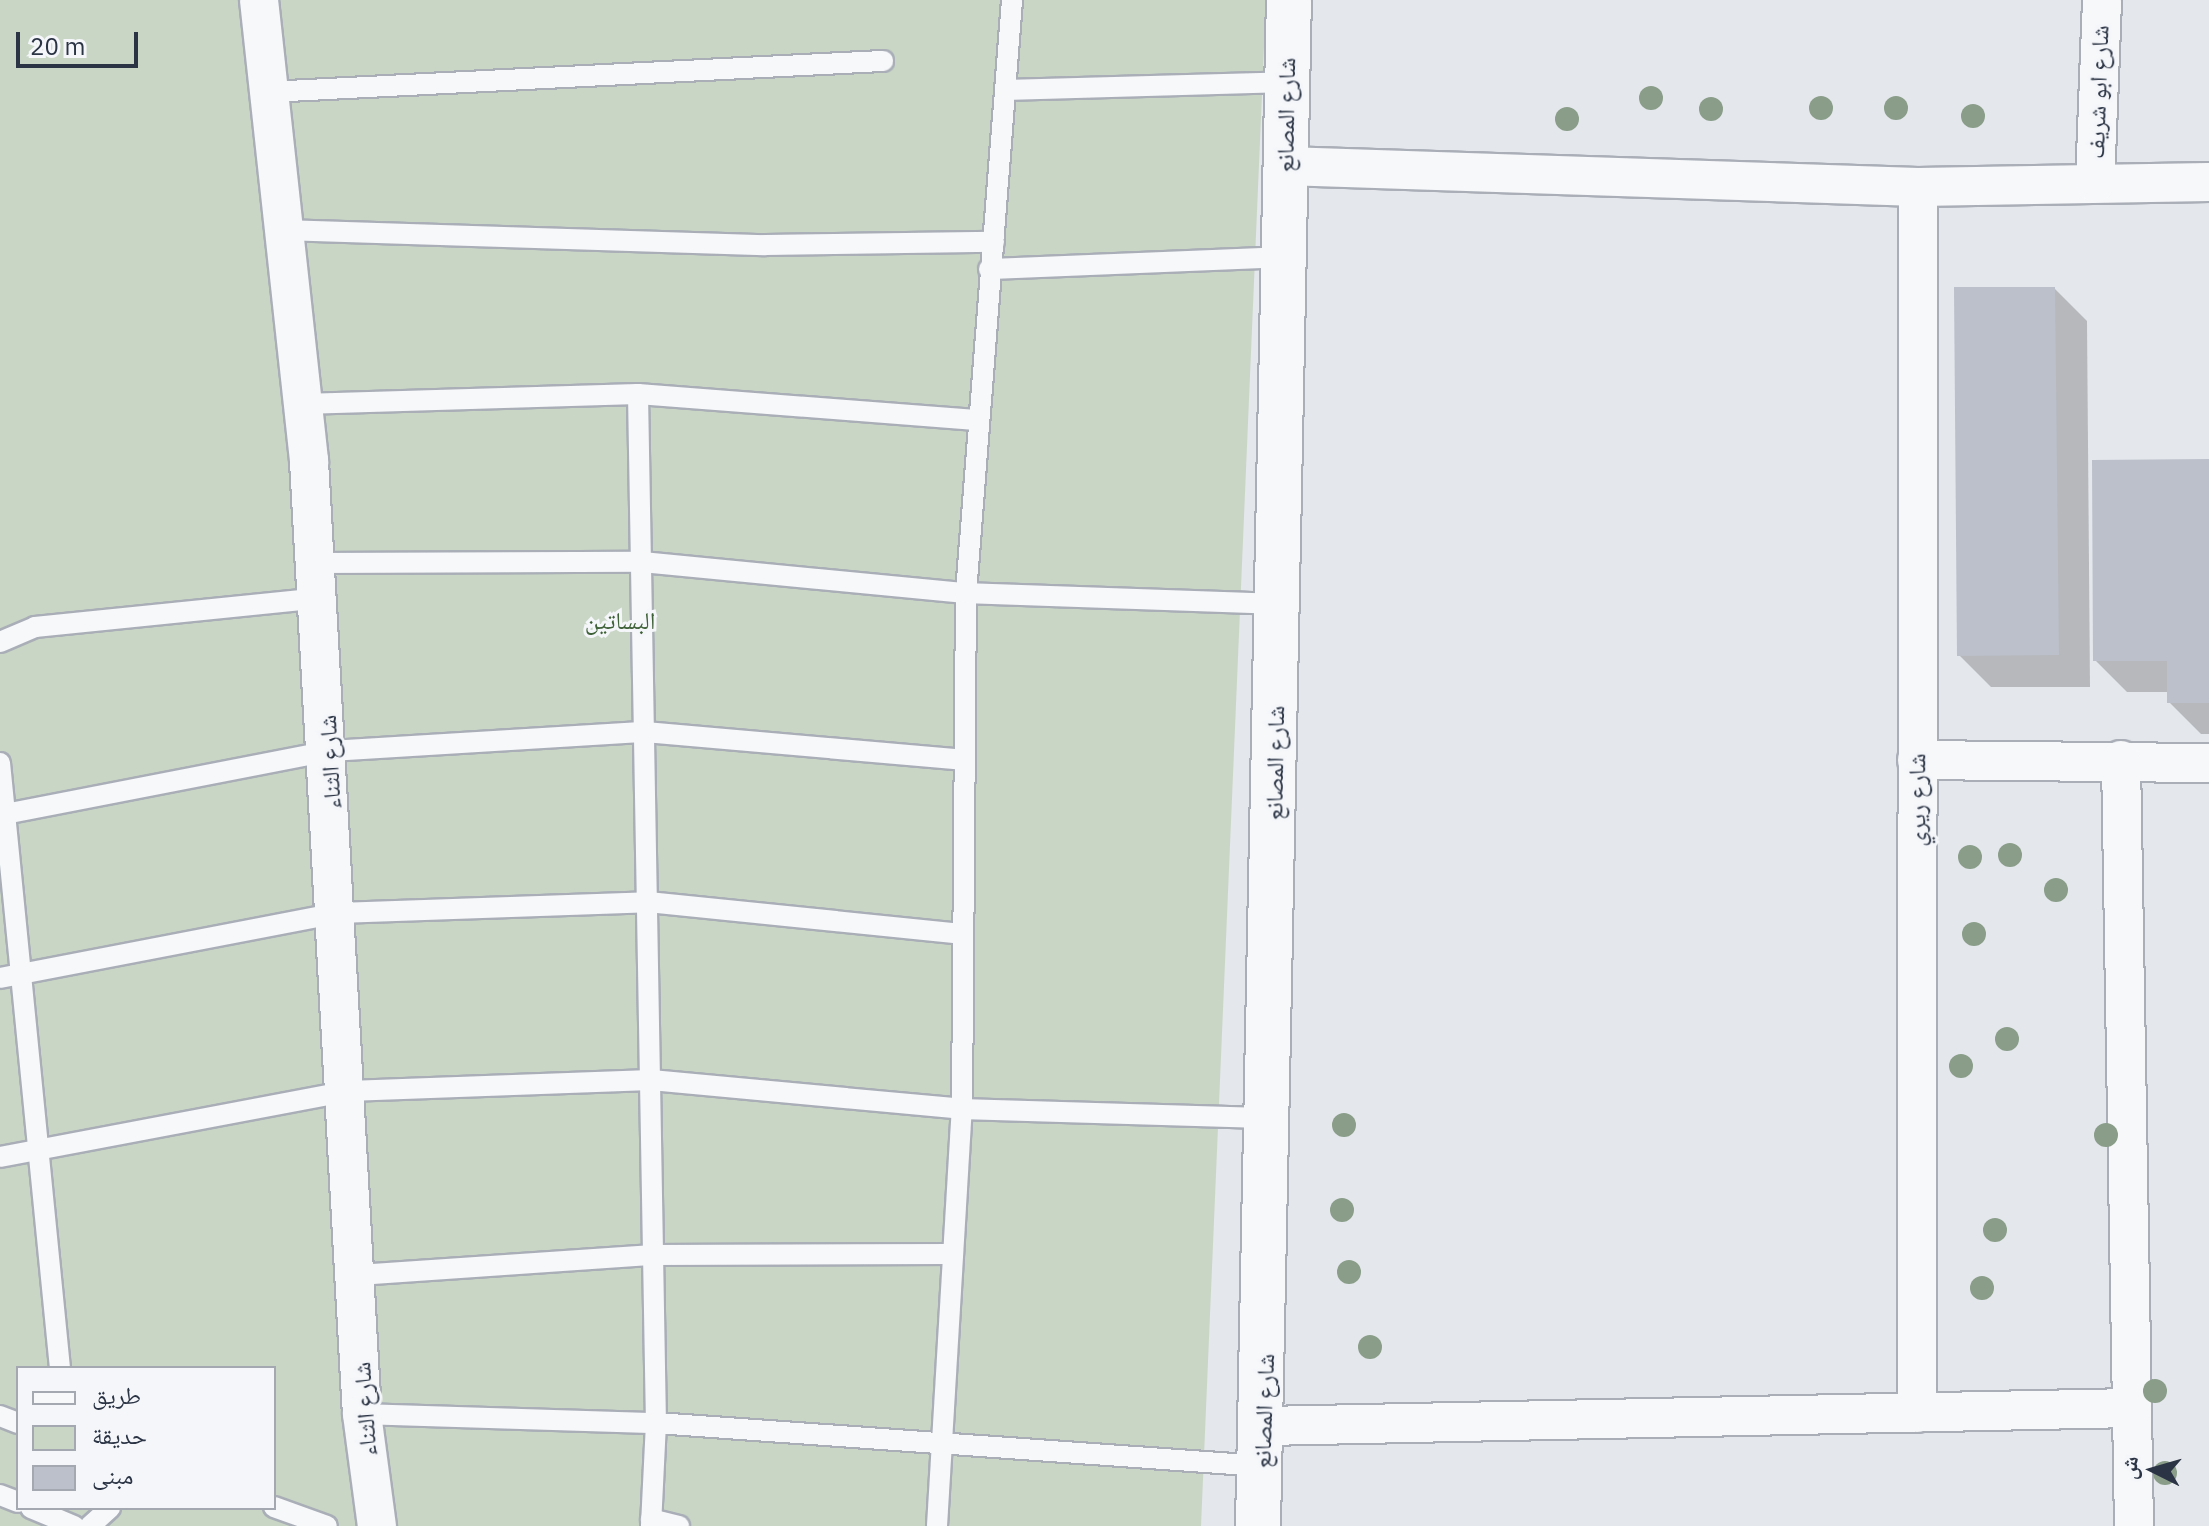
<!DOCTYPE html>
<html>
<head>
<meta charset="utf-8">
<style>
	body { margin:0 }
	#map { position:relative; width:2209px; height:1526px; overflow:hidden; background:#e4e7ec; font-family:"IBM Plex Sans","Noto Naskh Arabic",sans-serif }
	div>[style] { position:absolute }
	.green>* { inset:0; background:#c9d6c5 }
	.shadow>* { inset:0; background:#0003 }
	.building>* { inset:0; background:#bbc0ca }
	.roads { filter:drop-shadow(2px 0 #a9aeb7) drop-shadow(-2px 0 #a9aeb7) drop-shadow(0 2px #a9aeb7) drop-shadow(0 -2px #a9aeb7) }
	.service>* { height:20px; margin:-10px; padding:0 10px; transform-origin:10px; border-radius:10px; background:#f7f8fa }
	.minor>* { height:38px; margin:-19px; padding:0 19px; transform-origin:19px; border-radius:19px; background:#f7f8fa }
	.tertiary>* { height:44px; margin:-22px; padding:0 22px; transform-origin:22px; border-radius:22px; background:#f7f8fa }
	.trees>* { width:24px; height:24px; margin:-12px; border-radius:50%; background:#899d89 }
	span { translate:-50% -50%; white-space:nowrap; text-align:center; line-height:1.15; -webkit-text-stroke:6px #f4f6f9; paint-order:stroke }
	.street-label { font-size:24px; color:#2b3445 }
	.park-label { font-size:24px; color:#3f6138 }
	.legend { position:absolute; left:16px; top:1366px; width:260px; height:144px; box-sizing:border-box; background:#f4f6f9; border:2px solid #a4a8b1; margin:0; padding:10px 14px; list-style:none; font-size:24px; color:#2b3445 }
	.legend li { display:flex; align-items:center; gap:16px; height:40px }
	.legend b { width:40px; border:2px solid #a4a8b1 }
	.north { position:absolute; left:2113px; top:1430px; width:80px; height:80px; -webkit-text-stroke:6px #f4f6f9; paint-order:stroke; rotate:275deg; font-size:22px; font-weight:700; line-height:32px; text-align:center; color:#2b3445 }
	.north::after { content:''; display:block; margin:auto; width:28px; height:36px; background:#2b3445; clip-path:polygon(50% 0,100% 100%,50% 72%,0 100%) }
	.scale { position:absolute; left:16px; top:32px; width:122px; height:36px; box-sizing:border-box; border:4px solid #2b3445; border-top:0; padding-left:10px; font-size:24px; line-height:28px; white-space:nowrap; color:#2b3445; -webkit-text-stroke:6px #f4f6f9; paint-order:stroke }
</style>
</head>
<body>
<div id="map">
	<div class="green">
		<i style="clip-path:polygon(evenodd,0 0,1266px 0,1201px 1526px,0 1526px,0 0,18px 1368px,274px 1368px,274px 1508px,18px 1508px,18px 1368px)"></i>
	</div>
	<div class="shadow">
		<i style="clip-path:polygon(2055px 289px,2087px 321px,2090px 687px,1991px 687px,1959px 655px)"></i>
		<i style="clip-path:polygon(2209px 461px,2209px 734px,2201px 734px,2169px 702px,2169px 692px,2127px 692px,2095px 660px)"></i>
	</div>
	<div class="building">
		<i style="clip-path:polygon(1954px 287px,2055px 287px,2059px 655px,1957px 656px)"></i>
		<i style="clip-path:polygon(2209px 459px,2209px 703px,2167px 703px,2167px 661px,2093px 661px,2092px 460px)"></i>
	</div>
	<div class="roads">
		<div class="service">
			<i style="left:1006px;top:90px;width:281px;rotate:-1.6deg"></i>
			<i style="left:268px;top:92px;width:616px;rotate:-2.89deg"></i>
			<i style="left:282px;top:230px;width:483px;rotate:1.8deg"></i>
			<i style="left:765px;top:245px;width:229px;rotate:-0.8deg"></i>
			<i style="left:989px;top:269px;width:294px;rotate:-2.3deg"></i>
			<i style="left:638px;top:394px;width:1029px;rotate:89deg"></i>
			<i style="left:656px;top:1423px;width:103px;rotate:92.8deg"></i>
			<i style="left:302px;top:404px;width:336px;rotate:-1.7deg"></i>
			<i style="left:638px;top:394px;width:339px;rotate:4.4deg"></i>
			<i style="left:317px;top:563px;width:325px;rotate:-0.2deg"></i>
			<i style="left:642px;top:562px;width:325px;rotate:5.5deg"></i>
			<i style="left:966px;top:593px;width:312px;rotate:2deg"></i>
			<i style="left:0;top:642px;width:38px;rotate:-23deg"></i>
			<i style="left:35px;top:627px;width:285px;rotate:-5.8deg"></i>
			<i style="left:0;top:763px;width:608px;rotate:84.34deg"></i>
			<i style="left:0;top:815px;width:336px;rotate:-11deg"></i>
			<i style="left:330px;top:751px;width:316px;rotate:-3.5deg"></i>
			<i style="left:645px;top:732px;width:319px;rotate:5deg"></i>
			<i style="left:0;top:978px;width:344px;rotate:-10.9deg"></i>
			<i style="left:338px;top:913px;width:310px;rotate:-2deg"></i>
			<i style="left:648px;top:902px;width:315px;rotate:5.8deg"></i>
			<i style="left:0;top:1157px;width:354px;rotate:-10.7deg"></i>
			<i style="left:348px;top:1091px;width:303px;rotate:-2.1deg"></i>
			<i style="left:651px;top:1080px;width:312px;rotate:5.3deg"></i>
			<i style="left:962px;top:1109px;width:308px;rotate:1.7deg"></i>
			<i style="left:358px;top:1275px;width:296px;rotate:-3.9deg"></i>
			<i style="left:653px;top:1255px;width:300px;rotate:-0.2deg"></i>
			<i style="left:362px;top:1414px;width:294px;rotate:1.8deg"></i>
			<i style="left:656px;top:1423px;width:608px;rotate:4.06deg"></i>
			<i style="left:0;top:1416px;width:19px;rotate:21deg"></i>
			<i style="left:0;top:1495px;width:19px;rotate:21deg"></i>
			<i style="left:274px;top:1507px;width:56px;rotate:19.7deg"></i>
			<i style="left:31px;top:1508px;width:47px;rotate:22.7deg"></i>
			<i style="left:651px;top:1519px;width:29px;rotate:14deg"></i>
			<i style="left:90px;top:1526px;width:27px;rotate:-42deg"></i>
			<i style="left:937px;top:1526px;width:418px;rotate:-86.6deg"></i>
			<i style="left:962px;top:1109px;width:516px;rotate:-89.56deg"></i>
			<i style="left:966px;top:593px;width:595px;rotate:-85.56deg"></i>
		</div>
		<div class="minor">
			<i style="left:259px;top:0;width:464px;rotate:83.8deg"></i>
			<i style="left:309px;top:461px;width:954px;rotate:86.82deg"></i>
			<i style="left:362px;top:1414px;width:113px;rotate:82.4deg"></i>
			<i style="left:1285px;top:166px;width:633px;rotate:1.9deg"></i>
			<i style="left:1918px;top:187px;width:291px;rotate:-1deg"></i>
			<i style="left:2095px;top:183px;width:183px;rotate:-87.8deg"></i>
			<i style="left:1917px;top:760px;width:292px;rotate:0.6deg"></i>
			<i style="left:2121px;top:760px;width:766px;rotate:89.03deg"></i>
			<i style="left:1917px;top:1413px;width:1226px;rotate:-89.95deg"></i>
			<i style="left:1265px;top:1426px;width:867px;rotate:-1.19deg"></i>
		</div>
		<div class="tertiary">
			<i style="left:1258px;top:1526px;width:1526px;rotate:-88.84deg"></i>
		</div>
	</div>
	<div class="trees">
		<i style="left:1651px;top:98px"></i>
		<i style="left:1821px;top:108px"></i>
		<i style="left:1896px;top:108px"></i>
		<i style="left:1711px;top:109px"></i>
		<i style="left:1973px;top:116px"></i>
		<i style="left:1567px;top:119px"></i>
		<i style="left:2010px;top:855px"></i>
		<i style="left:1970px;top:857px"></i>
		<i style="left:2056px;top:890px"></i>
		<i style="left:1974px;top:934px"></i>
		<i style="left:2007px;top:1039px"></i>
		<i style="left:1961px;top:1066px"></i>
		<i style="left:1344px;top:1125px"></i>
		<i style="left:2106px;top:1135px"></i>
		<i style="left:1342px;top:1210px"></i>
		<i style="left:1995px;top:1230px"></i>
		<i style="left:1349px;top:1272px"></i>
		<i style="left:1982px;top:1288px"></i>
		<i style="left:1370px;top:1347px"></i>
		<i style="left:2155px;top:1391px"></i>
		<i style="left:2165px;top:1473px"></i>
	</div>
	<div class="street-label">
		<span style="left:2098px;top:92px;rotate:-88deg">شارع ابو شريف</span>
		<span style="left:1286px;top:115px;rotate:-89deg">شارع المصانع</span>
		<span style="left:330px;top:762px;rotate:-93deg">شارع الثناء</span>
		<span style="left:1275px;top:763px;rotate:-89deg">شارع المصانع</span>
		<span style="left:1917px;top:800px;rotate:-90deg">شارع ريري</span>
		<span style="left:365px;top:1409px;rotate:-94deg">شارع الثناء</span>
		<span style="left:1264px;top:1411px;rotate:-88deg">شارع المصانع</span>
	</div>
	<div class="park-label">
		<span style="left:620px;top:621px">البساتين</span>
	</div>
	<ul class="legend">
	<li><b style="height:10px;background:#f7f8fa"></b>طريق</li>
	<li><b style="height:22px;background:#c9d6c5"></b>حديقة</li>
	<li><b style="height:22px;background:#bbc0ca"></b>مبنى</li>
	</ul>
	<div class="north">ش</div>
	<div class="scale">20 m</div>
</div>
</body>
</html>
